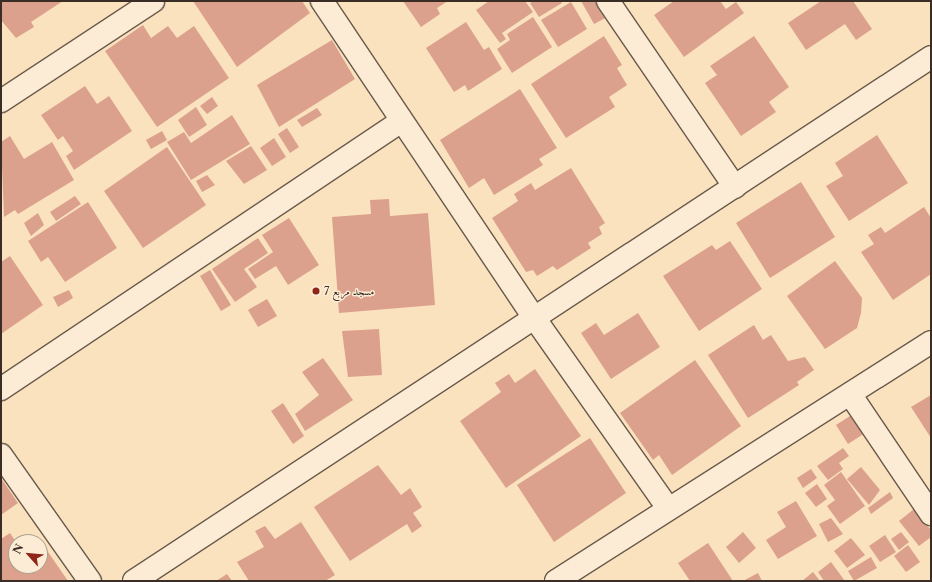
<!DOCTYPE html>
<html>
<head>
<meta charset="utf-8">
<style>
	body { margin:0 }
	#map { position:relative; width:932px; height:582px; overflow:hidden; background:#fae2be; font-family:"Libre Caslon Text",Amiri,serif }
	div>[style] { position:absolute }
	.building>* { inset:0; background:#dca18c }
	.roads { filter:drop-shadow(1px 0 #6a5a4c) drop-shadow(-1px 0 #6a5a4c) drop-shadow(0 1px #6a5a4c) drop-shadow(0 -1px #6a5a4c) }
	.street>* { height:22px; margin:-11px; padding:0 11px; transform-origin:11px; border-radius:11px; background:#fcecd5 }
	.dots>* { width:11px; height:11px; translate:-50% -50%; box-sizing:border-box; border:2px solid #fcecd5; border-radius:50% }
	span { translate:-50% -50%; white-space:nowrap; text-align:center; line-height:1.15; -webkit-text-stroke:3px #fcecd5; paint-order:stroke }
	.poi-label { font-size:11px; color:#3a2d26 }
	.left { translate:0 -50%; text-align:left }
	.frame { position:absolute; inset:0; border:2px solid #3a2d26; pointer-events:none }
	.north { position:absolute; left:8px; top:534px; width:40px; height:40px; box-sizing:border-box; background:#fcecd5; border:1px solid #aea08f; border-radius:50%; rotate:297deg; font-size:11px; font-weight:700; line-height:16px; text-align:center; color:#3a2d26 }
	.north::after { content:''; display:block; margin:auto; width:14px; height:18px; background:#8f2418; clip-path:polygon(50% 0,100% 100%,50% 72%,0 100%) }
</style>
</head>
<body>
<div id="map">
	<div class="building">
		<i style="clip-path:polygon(1px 1px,63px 1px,31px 22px,34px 27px,16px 38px,1px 20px)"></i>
		<i style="clip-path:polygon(193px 1px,302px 1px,310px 13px,237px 67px)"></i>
		<i style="clip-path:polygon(403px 1px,448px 1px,437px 8px,440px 14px,421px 27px)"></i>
		<i style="clip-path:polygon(489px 1px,525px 1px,533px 12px,502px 33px,506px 39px,500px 43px,476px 10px)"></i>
		<i style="clip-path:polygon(534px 1px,561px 1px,562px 3px,539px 17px,530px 3px)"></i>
		<i style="clip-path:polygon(581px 1px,600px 1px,609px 16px,594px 24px)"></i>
		<i style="clip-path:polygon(674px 1px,720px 1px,726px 9px,736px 2px,744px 13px,684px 57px,654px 15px)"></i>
		<i style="clip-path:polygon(821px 1px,853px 1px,872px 29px,856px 40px,845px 24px,806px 50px,788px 23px)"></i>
		<i style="clip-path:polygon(571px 2px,587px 29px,558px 47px,541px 20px)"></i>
		<i style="clip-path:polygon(533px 17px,552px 47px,512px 73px,497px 49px,510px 40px,507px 34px)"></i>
		<i style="clip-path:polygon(466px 22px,484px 50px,489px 47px,502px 69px,468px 91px,465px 85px,454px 92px,426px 48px)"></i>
		<i style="clip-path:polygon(143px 25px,151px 38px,168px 26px,177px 38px,194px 26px,229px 78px,157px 127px,105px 51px)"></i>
		<i style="clip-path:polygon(604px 36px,622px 65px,617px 68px,627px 85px,609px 97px,615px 107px,566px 138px,531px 84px)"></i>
		<i style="clip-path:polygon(754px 36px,789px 87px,769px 102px,776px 112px,741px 136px,705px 83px,717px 75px,710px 66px)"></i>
		<i style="clip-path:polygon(332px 40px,355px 79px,279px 127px,257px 85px)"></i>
		<i style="clip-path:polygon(85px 86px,97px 104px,109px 96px,132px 131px,74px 170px,66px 156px,73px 151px,63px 136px,58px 140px,41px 115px)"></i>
		<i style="clip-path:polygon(520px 89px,557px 148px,539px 159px,543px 165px,494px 195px,484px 178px,469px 188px,440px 140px)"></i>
		<i style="clip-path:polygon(212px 97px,218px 106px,207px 114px,200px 106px)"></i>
		<i style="clip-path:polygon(196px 107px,207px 125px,189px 137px,178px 120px)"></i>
		<i style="clip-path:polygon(317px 108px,322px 115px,302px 127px,297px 120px)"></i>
		<i style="clip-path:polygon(232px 115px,250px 144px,191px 180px,167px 142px,184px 132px,191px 143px)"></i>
		<i style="clip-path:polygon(287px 128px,299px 147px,290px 153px,278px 134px)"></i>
		<i style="clip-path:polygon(162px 131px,167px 140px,151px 149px,146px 140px)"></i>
		<i style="clip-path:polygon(877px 135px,908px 183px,849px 221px,826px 186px,843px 176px,835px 163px)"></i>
		<i style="clip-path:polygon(10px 136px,24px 159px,52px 142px,74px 180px,18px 214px,15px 210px,4px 217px,1px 142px)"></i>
		<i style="clip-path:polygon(274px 138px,286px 157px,272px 166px,260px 148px)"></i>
		<i style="clip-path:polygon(251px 146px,267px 170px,244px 184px,226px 161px)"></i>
		<i style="clip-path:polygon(167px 147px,206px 205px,143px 248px,104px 191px)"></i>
		<i style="clip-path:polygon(571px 168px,605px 223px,599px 227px,602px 234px,588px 243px,591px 248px,557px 270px,553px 266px,537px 276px,533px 270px,526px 272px,492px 218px,518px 201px,514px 194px,531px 183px,535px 190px)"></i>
		<i style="clip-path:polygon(207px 175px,215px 185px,202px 192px,196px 181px)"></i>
		<i style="clip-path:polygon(801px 182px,835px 237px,770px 278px,736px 223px)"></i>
		<i style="clip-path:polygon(75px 196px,81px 204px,56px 221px,50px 212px)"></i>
		<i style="clip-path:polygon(389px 199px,390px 216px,428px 213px,435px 305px,339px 313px,332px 217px,371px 214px,370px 200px)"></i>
		<i style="clip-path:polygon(88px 202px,117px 248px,65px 282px,48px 257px,41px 262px,28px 241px)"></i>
		<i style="clip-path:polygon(924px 207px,931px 218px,931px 274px,893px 300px,861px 252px,874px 244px,868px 235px,881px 227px,885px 233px)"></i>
		<i style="clip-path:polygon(38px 213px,44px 225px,31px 236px,24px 223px)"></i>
		<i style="clip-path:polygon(289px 218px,319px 265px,288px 285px,276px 266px,255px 279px,248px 269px,273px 252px,262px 235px)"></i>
		<i style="clip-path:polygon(258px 238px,268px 253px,244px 269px,257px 287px,235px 302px,212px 269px)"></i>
		<i style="clip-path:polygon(730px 241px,762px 289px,699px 331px,663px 276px,712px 245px,716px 250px)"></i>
		<i style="clip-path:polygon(10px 256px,43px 305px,1px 334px,1px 262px)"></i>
		<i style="clip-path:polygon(835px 261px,862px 298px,861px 313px,857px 328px,825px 349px,787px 296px)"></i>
		<i style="clip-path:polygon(210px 270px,231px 305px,221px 311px,200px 276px)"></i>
		<i style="clip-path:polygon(69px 290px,73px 298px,58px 307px,53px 297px)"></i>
		<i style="clip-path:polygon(267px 299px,277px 316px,258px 327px,248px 310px)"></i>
		<i style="clip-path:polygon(638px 313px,660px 347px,611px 379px,581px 333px,596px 323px,604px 335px)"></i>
		<i style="clip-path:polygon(754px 325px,763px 340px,771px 335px,788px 361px,805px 357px,814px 370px,797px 382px,799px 385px,748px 418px,708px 355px)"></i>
		<i style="clip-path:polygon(379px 329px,382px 375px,348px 377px,342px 331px)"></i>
		<i style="clip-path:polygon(323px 358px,353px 400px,305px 431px,295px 414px,319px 395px,302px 372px)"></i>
		<i style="clip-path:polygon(695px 360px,741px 426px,672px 475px,659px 455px,653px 460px,620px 413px)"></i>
		<i style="clip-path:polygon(535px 369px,581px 436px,506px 488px,460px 421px,501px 392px,495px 383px,509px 374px,515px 383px)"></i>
		<i style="clip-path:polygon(931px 395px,931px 438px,911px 407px)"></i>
		<i style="clip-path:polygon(283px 403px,304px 436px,293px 444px,271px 411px)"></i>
		<i style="clip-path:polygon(853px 414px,865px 433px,848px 444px,836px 425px)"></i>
		<i style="clip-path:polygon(590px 438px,626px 493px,554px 542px,517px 485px)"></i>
		<i style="clip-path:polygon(843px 448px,849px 456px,839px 463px,843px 469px,828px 480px,817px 466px)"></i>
		<i style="clip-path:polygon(378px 465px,401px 495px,410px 488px,422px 507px,413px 513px,422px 526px,412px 533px,407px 524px,350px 561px,314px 507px)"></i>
		<i style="clip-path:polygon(861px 467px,880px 490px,869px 505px,847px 479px)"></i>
		<i style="clip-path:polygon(811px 469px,817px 478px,803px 488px,797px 478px)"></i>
		<i style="clip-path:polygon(841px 472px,865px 506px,840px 524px,827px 506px,835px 500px,824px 485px)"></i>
		<i style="clip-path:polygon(1px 478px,18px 503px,1px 515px)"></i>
		<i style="clip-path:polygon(817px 484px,827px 499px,816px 507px,805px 493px)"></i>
		<i style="clip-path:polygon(890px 492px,893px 498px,871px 514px,868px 508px)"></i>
		<i style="clip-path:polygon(796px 501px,817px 536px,778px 559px,766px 540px,786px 527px,777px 512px)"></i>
		<i style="clip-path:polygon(914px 509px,931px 530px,931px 537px,919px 546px,899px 521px)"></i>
		<i style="clip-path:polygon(831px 518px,843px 534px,828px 542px,819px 524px)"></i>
		<i style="clip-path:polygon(301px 522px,335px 575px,325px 581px,249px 581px,237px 562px,264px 547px,255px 531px,265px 526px,275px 539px)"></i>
		<i style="clip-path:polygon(743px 532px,756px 548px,739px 563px,726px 547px)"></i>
		<i style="clip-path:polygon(901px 532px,909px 542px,899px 550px,891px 539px)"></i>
		<i style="clip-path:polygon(10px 533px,16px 542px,16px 566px,40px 566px,40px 542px,29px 542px,37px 536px,68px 581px,1px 581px,1px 539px)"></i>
		<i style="clip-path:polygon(885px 535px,896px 552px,880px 562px,869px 546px)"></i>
		<i style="clip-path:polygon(851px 538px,865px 555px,847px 568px,834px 551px)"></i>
		<i style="clip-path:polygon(708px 543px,733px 581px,690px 581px,678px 563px)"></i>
		<i style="clip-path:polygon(908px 545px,920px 562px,906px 572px,894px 556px)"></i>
		<i style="clip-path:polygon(871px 557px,877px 568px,854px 581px,848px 571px)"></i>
		<i style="clip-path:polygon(831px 562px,845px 581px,824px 581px,818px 572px)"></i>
		<i style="clip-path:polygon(813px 572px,820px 581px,802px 581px)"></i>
		<i style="clip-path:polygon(758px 573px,762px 581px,743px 581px)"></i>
		<i style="clip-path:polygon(227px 574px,232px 581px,216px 581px)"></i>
	</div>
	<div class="roads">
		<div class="street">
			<i style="left:322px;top:1px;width:379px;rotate:56.2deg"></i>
			<i style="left:533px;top:316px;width:233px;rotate:54.9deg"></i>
			<i style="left:608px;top:1px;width:225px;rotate:55.7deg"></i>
			<i style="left:1px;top:101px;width:182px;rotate:-33.3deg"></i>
			<i style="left:1px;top:389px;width:481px;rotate:-33.8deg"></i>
			<i style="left:850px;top:394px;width:145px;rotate:56deg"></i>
			<i style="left:1px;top:455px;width:154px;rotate:54.8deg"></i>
			<i style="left:134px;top:581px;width:954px;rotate:-33.32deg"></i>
			<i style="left:556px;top:581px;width:445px;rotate:-32.5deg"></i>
		</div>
	</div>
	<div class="dots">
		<i style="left:316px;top:291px;background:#8f2418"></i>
	</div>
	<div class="poi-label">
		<span class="left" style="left:324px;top:291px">مسجد مربع 7</span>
	</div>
	<div class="frame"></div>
	<div class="north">N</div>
</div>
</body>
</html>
